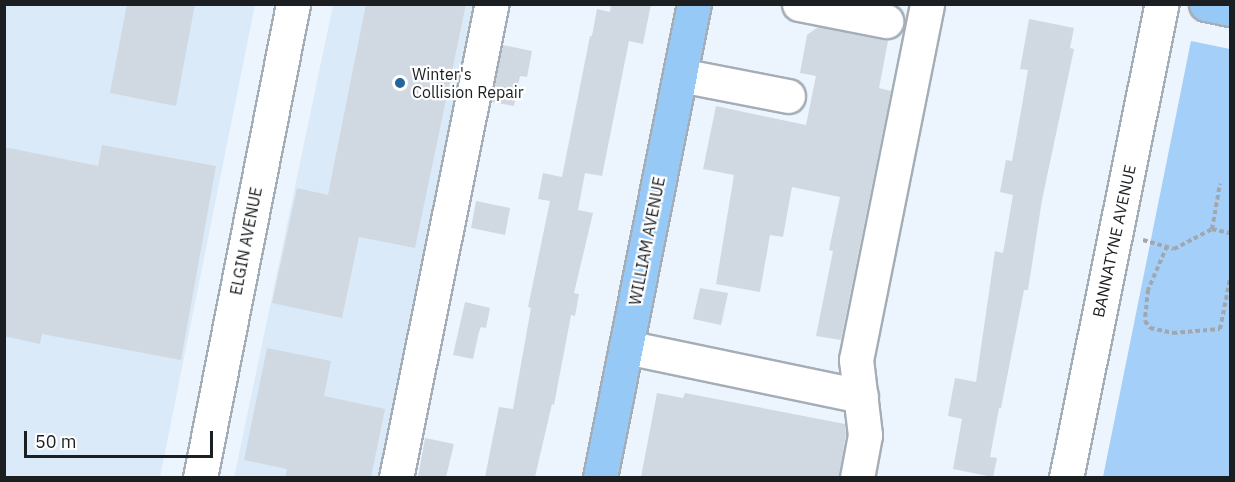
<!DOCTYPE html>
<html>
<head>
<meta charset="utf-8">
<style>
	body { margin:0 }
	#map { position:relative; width:1235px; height:482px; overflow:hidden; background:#ecf5fe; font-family:"IBM Plex Sans",sans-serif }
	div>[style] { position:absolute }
	.built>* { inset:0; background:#dbeaf8 }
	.green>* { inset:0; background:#a4cff8 }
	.building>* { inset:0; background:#d0d8e1 }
	.path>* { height:4px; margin-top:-2px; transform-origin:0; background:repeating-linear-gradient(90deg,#a0a7ae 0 4.5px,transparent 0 7.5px) }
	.roads { filter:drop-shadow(2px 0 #a5aeb6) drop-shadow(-2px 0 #a5aeb6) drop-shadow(0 2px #a5aeb6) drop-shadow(0 -2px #a5aeb6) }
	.minor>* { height:33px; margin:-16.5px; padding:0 16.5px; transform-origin:16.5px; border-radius:16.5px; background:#fff }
	.major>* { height:33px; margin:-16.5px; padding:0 16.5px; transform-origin:16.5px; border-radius:16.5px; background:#96c9f6 }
	.dots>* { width:16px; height:16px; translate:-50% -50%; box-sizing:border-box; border:3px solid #fff; border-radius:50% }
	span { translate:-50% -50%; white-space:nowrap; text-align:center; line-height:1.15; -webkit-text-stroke:4.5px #fff; paint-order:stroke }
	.poi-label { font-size:16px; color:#1b1f22 }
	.left { translate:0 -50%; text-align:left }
	.street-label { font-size:16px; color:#1b1f22 }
	.frame { position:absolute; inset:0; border:6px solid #1b1f22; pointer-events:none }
	.scale { position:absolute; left:24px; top:431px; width:189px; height:27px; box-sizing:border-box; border:3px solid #1b1f22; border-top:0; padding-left:8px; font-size:18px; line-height:21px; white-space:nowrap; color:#1b1f22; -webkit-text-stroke:4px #fff; paint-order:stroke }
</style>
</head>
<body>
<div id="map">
	<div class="built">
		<i style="clip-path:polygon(4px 5px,255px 5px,160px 477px,5px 477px)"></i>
		<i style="clip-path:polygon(333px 5px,480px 5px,378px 477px,234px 478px)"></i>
	</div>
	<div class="green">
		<i style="clip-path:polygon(1191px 41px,1230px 49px,1230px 477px,1103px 477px)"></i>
	</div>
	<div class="building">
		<i style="clip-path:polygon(127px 4px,195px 4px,176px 106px,110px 93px)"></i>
		<i style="clip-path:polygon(366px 4px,466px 4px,415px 248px,359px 237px,342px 318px,272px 303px,297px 188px,328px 195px)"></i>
		<i style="clip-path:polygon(611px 4px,651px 4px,643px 44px,629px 41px,602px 176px,585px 173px,578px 210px,593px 213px,574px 293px,579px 294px,575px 316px,571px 315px,554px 405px,552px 404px,535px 477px,485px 477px,499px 407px,513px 409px,531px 308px,528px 307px,550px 201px,538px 199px,543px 173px,562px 177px,590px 36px,592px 36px,597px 9px,610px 12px)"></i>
		<i style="clip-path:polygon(1029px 19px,1074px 28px,1070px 48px,1074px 49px,1042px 200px,1028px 290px,1024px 290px,1001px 408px,999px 408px,990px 457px,997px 458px,993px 477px,953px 469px,962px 419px,948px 416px,955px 378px,976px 382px,995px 251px,1003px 253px,1013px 195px,1000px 192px,1006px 160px,1012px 161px,1021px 111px,1028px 70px,1020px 69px)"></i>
		<i style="clip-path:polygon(818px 27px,888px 41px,879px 88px,891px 91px,841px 340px,816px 336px,833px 251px,829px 250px,840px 197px,792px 187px,783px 237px,770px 235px,760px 292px,716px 284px,734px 175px,703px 169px,716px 106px,806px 125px,816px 76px,800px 73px,807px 35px)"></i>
		<i style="clip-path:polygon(503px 45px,532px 51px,527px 77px,520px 76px,514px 106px,491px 102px)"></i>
		<i style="clip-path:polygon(102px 145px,216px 166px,181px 360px,42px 334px,40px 344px,4px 336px,4px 147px,98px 166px)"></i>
		<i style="clip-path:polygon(476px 201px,510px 208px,505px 235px,471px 228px)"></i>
		<i style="clip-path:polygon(700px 288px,728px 293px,721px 325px,693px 319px)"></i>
		<i style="clip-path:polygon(465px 302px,490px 308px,486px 328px,481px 327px,479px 332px,473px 359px,453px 355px)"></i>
		<i style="clip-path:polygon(267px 348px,331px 361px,324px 396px,385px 409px,371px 477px,285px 477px,287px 469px,244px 460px)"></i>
		<i style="clip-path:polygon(657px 393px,683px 398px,685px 393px,845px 424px,846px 434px,839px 477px,641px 477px)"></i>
		<i style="clip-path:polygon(425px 438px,454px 444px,446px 477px,418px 477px)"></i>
	</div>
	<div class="path">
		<i style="left:1212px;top:229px;width:18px;rotate:13deg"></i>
		<i style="left:1143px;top:240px;width:32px;rotate:16deg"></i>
		<i style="left:1174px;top:249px;width:43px;rotate:-27.8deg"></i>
		<i style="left:1212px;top:229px;width:46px;rotate:-79.9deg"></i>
		<i style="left:1167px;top:246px;width:48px;rotate:113.4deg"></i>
		<i style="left:1148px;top:290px;width:31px;rotate:96deg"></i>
		<i style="left:1145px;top:321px;width:9px;rotate:54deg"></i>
		<i style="left:1150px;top:328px;width:24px;rotate:12deg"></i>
		<i style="left:1173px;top:333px;width:47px;rotate:-4.9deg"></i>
		<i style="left:1220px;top:329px;width:51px;rotate:-78.7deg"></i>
	</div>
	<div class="roads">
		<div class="minor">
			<i style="left:799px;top:4px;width:89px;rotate:11.1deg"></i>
			<i style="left:680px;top:75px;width:110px;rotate:11deg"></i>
			<i style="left:626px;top:347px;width:240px;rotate:11.8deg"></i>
			<i style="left:200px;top:478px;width:483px;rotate:-78.9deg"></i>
			<i style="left:396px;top:478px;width:484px;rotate:-78.6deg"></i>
			<i style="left:857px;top:478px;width:44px;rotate:-79.5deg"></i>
			<i style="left:865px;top:435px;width:76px;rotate:-96.8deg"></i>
			<i style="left:856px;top:360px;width:363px;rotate:-78.7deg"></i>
			<i style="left:1066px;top:478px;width:484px;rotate:-78.6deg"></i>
		</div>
		<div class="major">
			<i style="left:1206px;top:4px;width:25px;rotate:12deg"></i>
			<i style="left:600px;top:478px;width:483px;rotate:-78.8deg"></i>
		</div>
	</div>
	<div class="dots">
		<i style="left:400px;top:83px;background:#23649a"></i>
	</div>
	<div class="poi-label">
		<span class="left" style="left:412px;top:83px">Winter's<br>Collision Repair</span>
	</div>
	<div class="street-label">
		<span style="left:246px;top:241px;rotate:-79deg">ELGIN AVENUE</span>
		<span style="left:647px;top:241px;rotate:-79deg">WILLIAM AVENUE</span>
		<span style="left:1114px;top:241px;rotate:-78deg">BANNATYNE AVENUE</span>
	</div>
	<div class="frame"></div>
	<div class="scale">50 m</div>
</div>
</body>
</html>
